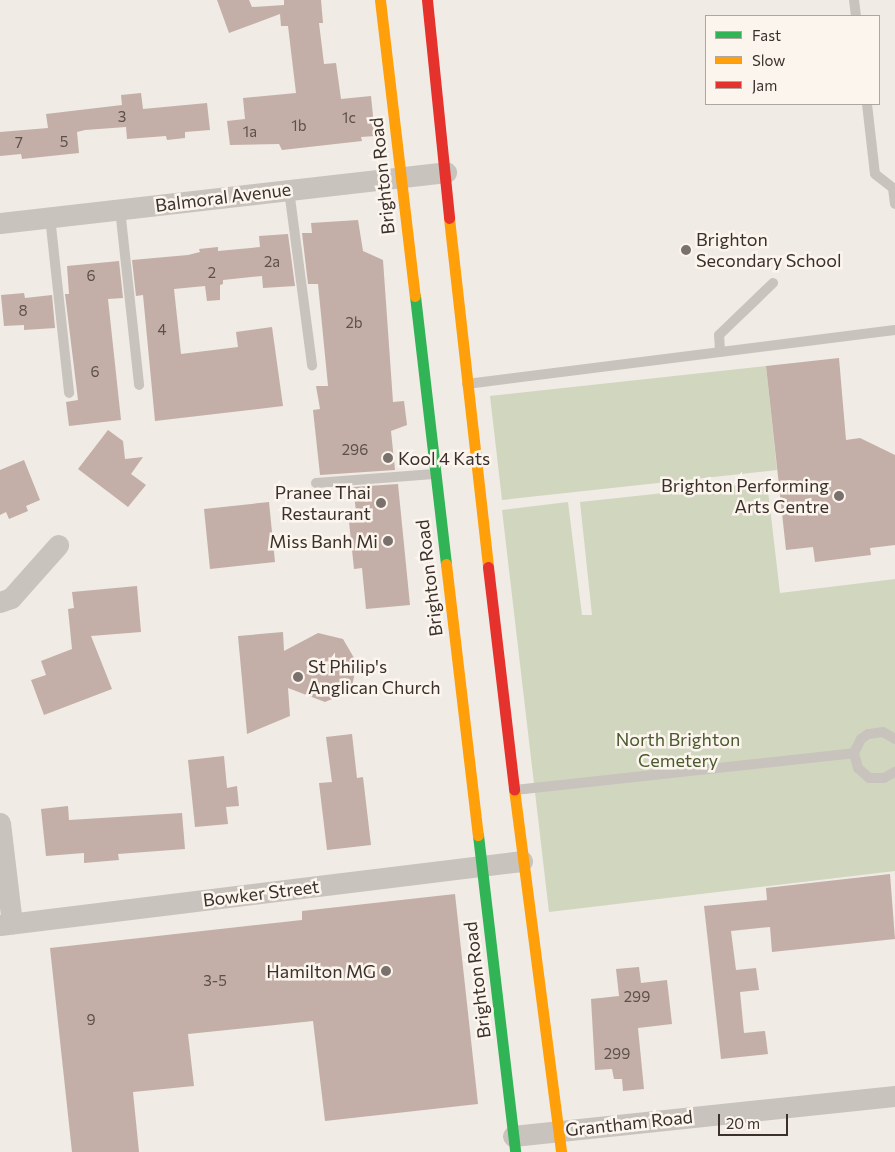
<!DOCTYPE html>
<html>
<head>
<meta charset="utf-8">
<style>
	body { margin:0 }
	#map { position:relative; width:895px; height:1152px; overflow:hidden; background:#f0ebe5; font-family:Commissioner,sans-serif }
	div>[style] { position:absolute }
	.green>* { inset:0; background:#d1d6bf }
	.building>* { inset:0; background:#c3afa7 }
	.lane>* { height:10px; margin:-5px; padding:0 5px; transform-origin:5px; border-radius:5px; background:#c9c3be }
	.street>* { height:21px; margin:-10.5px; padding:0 10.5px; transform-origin:10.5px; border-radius:10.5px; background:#c9c3be }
	.fast>* { height:11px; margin:-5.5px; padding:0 5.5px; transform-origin:5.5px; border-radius:5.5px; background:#30b455 }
	.slow>* { height:11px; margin:-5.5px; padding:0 5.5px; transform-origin:5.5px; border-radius:5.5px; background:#ff9f0a }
	.jam>* { height:11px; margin:-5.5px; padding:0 5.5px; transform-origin:5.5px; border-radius:5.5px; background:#e5322d }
	.dots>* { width:14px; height:14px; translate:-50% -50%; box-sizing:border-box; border:2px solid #fbf5ee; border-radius:50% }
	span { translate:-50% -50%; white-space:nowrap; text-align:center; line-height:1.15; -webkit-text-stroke:5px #fbf5ee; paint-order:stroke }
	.number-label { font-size:15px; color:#5d504a }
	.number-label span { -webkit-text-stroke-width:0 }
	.street-label { font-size:18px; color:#3b302b }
	.poi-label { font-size:18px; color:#3b302b }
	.left { translate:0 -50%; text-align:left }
	.right { translate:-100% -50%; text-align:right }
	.park-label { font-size:18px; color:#4a5a2e }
	.legend { position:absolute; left:705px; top:15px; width:175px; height:90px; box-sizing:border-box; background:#fbf5ee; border:1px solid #aea6a0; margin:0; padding:6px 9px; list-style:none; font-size:15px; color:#3b302b }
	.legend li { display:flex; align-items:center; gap:10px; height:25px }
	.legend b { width:25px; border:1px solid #aea6a0 }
	.scale { position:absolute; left:718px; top:1114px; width:70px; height:22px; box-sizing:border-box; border:2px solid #3b302b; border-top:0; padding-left:6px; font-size:15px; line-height:18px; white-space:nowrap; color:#3b302b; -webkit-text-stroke:4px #fbf5ee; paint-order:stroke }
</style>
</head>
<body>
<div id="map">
	<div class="green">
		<i style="clip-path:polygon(766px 366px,777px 470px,502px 500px,490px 396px)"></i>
		<i style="clip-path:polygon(767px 482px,780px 593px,895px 579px,895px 871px,549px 912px,502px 510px,568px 502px,582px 615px,592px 615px,580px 502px)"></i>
	</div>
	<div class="building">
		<i style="clip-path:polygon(217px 0,249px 0,252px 7px,284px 5px,284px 0,321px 0,323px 23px,319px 23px,324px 64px,336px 63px,341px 99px,371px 96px,375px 136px,361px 137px,362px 141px,282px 150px,279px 144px,230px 145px,227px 121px,245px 119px,243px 98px,296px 93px,288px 26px,281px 26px,280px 14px,229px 33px)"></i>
		<i style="clip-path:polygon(141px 93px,143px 109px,207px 103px,210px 130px,185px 132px,185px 138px,167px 140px,166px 136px,127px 139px,126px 127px,85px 130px,77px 132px,79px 153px,22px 159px,21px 154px,0 156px,0 132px,48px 128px,46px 114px,122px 105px,121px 95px)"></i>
		<i style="clip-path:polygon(358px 220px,363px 251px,383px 260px,393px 402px,404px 401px,407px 425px,391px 431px,395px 470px,320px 475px,313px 410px,320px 409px,316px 386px,328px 386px,318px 284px,308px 284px,302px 233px,312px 233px,311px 223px)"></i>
		<i style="clip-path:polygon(288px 234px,295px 286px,263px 288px,262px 276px,223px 280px,223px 284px,220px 285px,220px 300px,207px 301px,205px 286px,174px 289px,181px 354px,238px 347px,236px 332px,272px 327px,283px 406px,155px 421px,143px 295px,136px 296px,132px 260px,188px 255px,200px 252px,199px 249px,218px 247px,218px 251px,260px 247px,259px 236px)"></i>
		<i style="clip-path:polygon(119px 261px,123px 298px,108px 299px,121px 420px,69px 426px,66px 402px,78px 400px,65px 294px,69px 294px,67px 266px)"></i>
		<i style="clip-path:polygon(24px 293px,25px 298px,52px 295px,55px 328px,24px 330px,24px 325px,4px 326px,1px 295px)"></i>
		<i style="clip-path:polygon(839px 358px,846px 440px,860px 438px,895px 455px,895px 545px,870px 548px,871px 555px,815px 562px,813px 547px,786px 550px,766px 366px)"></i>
		<i style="clip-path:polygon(108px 430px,123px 441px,125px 459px,143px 457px,131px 474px,146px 485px,128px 507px,78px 469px)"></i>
		<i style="clip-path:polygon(24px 460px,40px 500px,26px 506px,28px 511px,9px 519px,6px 512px,0 515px,0 470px)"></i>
		<i style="clip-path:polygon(398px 484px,410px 605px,366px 609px,362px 568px,354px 569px,348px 512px,356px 511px,353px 487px)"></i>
		<i style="clip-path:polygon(269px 502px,275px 562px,210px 569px,204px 509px)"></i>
		<i style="clip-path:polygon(137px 586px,141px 632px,91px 636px,112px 689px,44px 715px,31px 680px,46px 675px,41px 661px,72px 649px,68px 609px,74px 608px,72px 592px)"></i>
		<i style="clip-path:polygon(283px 632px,284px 651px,318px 633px,343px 639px,357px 663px,351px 691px,325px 702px,288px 688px,290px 716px,247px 734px,238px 636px)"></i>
		<i style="clip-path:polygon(352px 734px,357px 778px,363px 777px,371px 845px,327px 850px,319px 783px,332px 782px,326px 737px)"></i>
		<i style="clip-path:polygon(224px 756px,227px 788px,237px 786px,239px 806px,226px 807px,228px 824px,195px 827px,188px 760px)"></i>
		<i style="clip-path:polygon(68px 806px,69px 820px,182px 813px,185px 849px,118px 854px,119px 860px,84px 863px,84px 853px,46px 856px,41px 809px)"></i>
		<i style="clip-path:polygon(890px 874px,895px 939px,772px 952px,770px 927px,731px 931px,736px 970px,756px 968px,759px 990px,740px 992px,744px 1033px,765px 1031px,768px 1054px,721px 1059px,704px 906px,767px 900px,766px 888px)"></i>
		<i style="clip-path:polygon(455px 894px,478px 1104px,325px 1121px,313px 1021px,188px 1034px,194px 1086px,133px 1092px,139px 1152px,72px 1152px,50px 948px,302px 920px,302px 911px)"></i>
		<i style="clip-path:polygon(639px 967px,641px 983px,667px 980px,672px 1024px,638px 1028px,644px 1089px,623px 1091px,622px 1079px,614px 1079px,612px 1069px,595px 1070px,591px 999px,619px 996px,616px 969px)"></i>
	</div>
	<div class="lane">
		<i style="left:854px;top:0;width:16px;rotate:83deg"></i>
		<i style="left:867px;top:104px;width:70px;rotate:83.5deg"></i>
		<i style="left:875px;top:174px;width:23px;rotate:38deg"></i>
		<i style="left:893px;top:188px;width:16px;rotate:83deg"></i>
		<i style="left:289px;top:190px;width:177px;rotate:82.5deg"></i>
		<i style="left:120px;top:209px;width:177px;rotate:83.8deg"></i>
		<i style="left:50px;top:217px;width:177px;rotate:83.8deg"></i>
		<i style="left:720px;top:352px;width:17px;rotate:-93deg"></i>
		<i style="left:719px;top:335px;width:75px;rotate:-43.9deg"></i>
		<i style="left:467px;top:384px;width:431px;rotate:-7.2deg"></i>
		<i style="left:316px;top:483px;width:118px;rotate:-4.4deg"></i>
		<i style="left:895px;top:739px;width:14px;rotate:-150deg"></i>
		<i style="left:883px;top:732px;width:15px;rotate:172deg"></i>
		<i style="left:868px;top:734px;width:9px;rotate:144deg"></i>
		<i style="left:861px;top:739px;width:16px;rotate:117deg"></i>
		<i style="left:854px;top:753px;width:16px;rotate:75deg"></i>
		<i style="left:858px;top:768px;width:15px;rotate:42deg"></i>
		<i style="left:869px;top:778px;width:15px"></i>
		<i style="left:884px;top:778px;width:13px;rotate:-29deg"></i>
		<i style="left:515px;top:790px;width:341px;rotate:-6.2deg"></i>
	</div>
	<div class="street">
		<i style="left:0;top:223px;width:449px;rotate:-6.5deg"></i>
		<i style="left:0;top:602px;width:12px;rotate:-20deg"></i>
		<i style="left:11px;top:598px;width:71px;rotate:-48.4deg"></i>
		<i style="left:0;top:823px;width:101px;rotate:83.2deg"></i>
		<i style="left:0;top:925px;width:526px;rotate:-6.99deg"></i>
		<i style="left:513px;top:1136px;width:384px;rotate:-6deg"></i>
	</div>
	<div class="fast">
		<i style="left:415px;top:296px;width:270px;rotate:83.4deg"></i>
		<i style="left:478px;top:835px;width:319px;rotate:83.3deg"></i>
	</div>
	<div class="slow">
		<i style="left:380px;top:0;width:298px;rotate:83.3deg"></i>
		<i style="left:449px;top:218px;width:351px;rotate:83.6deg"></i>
		<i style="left:446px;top:564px;width:273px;rotate:83.3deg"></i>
		<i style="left:514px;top:789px;width:366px;rotate:82.6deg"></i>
	</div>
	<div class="jam">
		<i style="left:427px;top:0;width:219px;rotate:84.2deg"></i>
		<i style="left:488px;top:567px;width:224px;rotate:83.3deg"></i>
	</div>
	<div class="dots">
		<i style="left:686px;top:250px;background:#7a716c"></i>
		<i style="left:388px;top:458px;background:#7a716c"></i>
		<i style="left:839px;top:496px;background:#7a716c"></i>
		<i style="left:381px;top:503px;background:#7a716c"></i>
		<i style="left:388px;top:541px;background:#7a716c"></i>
		<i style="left:298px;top:677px;background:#7a716c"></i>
		<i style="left:386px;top:971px;background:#7a716c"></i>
	</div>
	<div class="number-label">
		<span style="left:122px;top:117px">3</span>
		<span style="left:349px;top:118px">1c</span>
		<span style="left:299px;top:126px">1b</span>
		<span style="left:250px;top:132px">1a</span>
		<span style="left:64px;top:142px">5</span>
		<span style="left:19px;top:143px">7</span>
		<span style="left:272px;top:262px">2a</span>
		<span style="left:212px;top:273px">2</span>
		<span style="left:91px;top:276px">6</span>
		<span style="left:23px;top:311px">8</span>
		<span style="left:354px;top:323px">2b</span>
		<span style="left:162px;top:330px">4</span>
		<span style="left:95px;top:372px">6</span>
		<span style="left:355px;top:450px">296</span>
		<span style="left:215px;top:981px">3-5</span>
		<span style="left:637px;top:997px">299</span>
		<span style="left:91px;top:1020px">9</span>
		<span style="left:617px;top:1054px">299</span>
	</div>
	<div class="street-label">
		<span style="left:382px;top:176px;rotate:-96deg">Brighton Road</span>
		<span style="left:223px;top:197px;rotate:-7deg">Balmoral Avenue</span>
		<span style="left:429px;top:578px;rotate:-97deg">Brighton Road</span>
		<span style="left:261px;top:893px;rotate:-7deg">Bowker Street</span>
		<span style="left:477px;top:980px;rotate:-97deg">Brighton Road</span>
		<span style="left:629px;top:1123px;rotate:-6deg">Grantham Road</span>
	</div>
	<div class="poi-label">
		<span class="left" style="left:696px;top:250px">Brighton<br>Secondary School</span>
		<span class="left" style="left:398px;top:458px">Kool 4 Kats</span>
		<span class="right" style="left:829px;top:496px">Brighton Performing<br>Arts Centre</span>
		<span class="right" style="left:371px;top:503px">Pranee Thai<br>Restaurant</span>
		<span class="right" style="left:378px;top:541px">Miss Banh Mi</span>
		<span class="left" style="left:308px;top:677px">St Philip's<br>Anglican Church</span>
		<span class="right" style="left:376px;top:971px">Hamilton MG</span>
	</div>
	<div class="park-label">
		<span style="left:678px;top:750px">North Brighton<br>Cemetery</span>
	</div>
	<ul class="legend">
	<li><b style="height:6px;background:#30b455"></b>Fast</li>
	<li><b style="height:6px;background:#ff9f0a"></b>Slow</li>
	<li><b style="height:6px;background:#e5322d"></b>Jam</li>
	</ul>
	<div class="scale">20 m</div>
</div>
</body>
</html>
